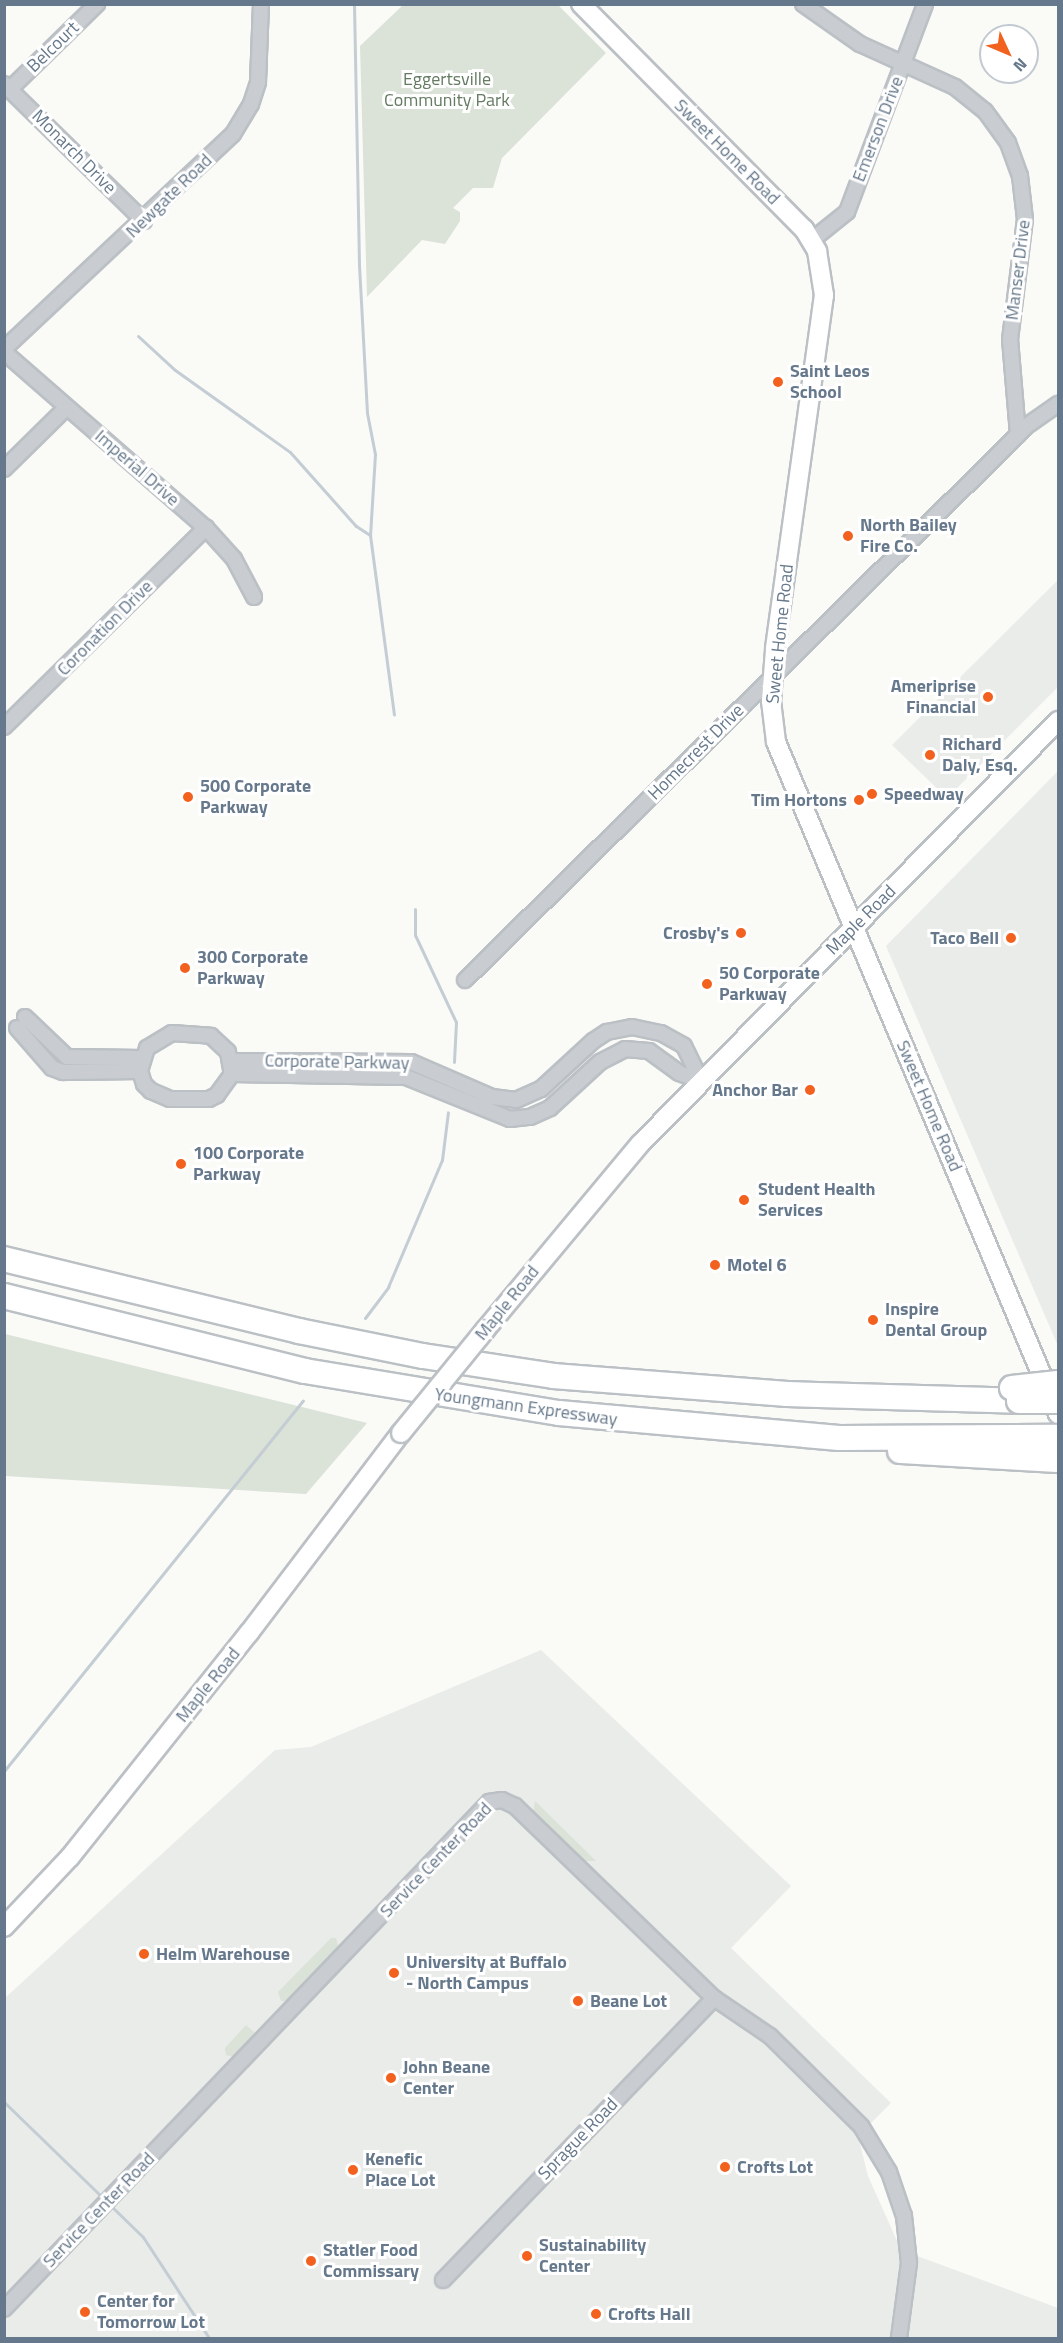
<!DOCTYPE html>
<html>
<head>
<meta charset="utf-8">
<style>
	body { margin:0 }
	#map { position:relative; width:1063px; height:2343px; overflow:hidden; background:#fafaf7; font-family:"Titillium Web",sans-serif }
	div>[style] { position:absolute }
	.built>* { inset:0; background:#eaecea }
	.green>* { inset:0; background:#dbe2d8 }
	.stream>* { height:3px; margin:-1.5px; padding:0 1.5px; transform-origin:1.5px; border-radius:1.5px; background:#c3cdd3 }
	.roads { filter:drop-shadow(2px 0 #bbc0c5) drop-shadow(-2px 0 #bbc0c5) drop-shadow(0 2px #bbc0c5) drop-shadow(0 -2px #bbc0c5) }
	.street>* { height:14px; margin:-7px; padding:0 7px; transform-origin:7px; border-radius:7px; background:#c9cdd1 }
	.secondary>* { height:18px; margin:-9px; padding:0 9px; transform-origin:9px; border-radius:9px; background:#fff }
	.highway>* { height:24px; margin:-12px; padding:0 12px; transform-origin:12px; border-radius:12px; background:#fff }
	.bridges { filter:drop-shadow(2px 0 #bbc0c5) drop-shadow(-2px 0 #bbc0c5) drop-shadow(0 2px #bbc0c5) drop-shadow(0 -2px #bbc0c5) }
	.secondary-bridge>* { height:18px; margin:-9px; padding:0 9px; transform-origin:9px; border-radius:9px; background:#fff }
	.highway-bridge>* { height:24px; margin:-12px; padding:0 12px; transform-origin:12px; border-radius:12px; background:#fff }
	.dots>* { width:16px; height:16px; translate:-50% -50%; box-sizing:border-box; border:3px solid #fff; border-radius:50% }
	span { translate:-50% -50%; white-space:nowrap; text-align:center; line-height:1.15; -webkit-text-stroke:6px #fff; paint-order:stroke }
	.street-label { font-size:18px; color:#66788b }
	.park-label { font-size:18px; color:#657b62 }
	.poi-label { font-size:18px; color:#66788b; font-weight:700 }
	.left { translate:0 -50%; text-align:left }
	.right { translate:-100% -50%; text-align:right }
	.frame { position:absolute; inset:0; border:6px solid #66788b; pointer-events:none }
	.north { position:absolute; left:979px; top:24px; width:60px; height:60px; box-sizing:border-box; background:#fff; border:2px solid #c2c9d1; border-radius:50%; rotate:134deg; font-size:16px; font-weight:700; line-height:24px; text-align:center; color:#66788b }
	.north::after { content:''; display:block; margin:auto; width:21px; height:27px; background:#f3611e; clip-path:polygon(50% 0,100% 100%,50% 72%,0 100%) }
</style>
</head>
<body>
<div id="map">
	<div class="built">
		<i style="clip-path:polygon(1058px 580px,1058px 687px,947px 798px,892px 745px)"></i>
		<i style="clip-path:polygon(1058px 771px,1058px 1346px,886px 946px)"></i>
		<i style="clip-path:polygon(541px 1650px,791px 1886px,731px 1948px,891px 2103px,858px 2136px,868px 2176px,901px 2250px,1058px 2308px,1058px 2338px,5px 2338px,5px 1998px,275px 1750px,311px 1747px)"></i>
	</div>
	<div class="green">
		<i style="clip-path:polygon(557px 4px,606px 53px,502px 158px,493px 188px,473px 188px,453px 208px,460px 212px,460px 221px,445px 244px,422px 240px,367px 297px,360px 46px,403px 5px)"></i>
		<i style="clip-path:polygon(5px 1334px,367px 1423px,306px 1494px,5px 1476px)"></i>
		<i style="clip-path:polygon(535px 1801px,596px 1861px,583px 1861px,533px 1814px)"></i>
		<i style="clip-path:polygon(331px 1938px,336px 1938px,338px 1946px,286px 2001px,281px 2001px,278px 1992px)"></i>
		<i style="clip-path:polygon(246px 2025px,255px 2033px,233px 2057px,226px 2055px,225px 2048px)"></i>
	</div>
	<div class="stream">
		<i style="left:354px;top:4px;width:261px;rotate:88.9deg"></i>
		<i style="left:359px;top:265px;width:148px;rotate:86.9deg"></i>
		<i style="left:367px;top:413px;width:42px;rotate:79deg"></i>
		<i style="left:375px;top:454px;width:81px;rotate:93.5deg"></i>
		<i style="left:370px;top:535px;width:181px;rotate:82.4deg"></i>
		<i style="left:138px;top:336px;width:50px;rotate:42.6deg"></i>
		<i style="left:175px;top:370px;width:141px;rotate:35.5deg"></i>
		<i style="left:290px;top:452px;width:99px;rotate:48.3deg"></i>
		<i style="left:356px;top:526px;width:17px;rotate:33deg"></i>
		<i style="left:415px;top:909px;width:26px;rotate:90deg"></i>
		<i style="left:415px;top:935px;width:96px;rotate:64.8deg"></i>
		<i style="left:456px;top:1022px;width:40px;rotate:92.9deg"></i>
		<i style="left:365px;top:1318px;width:39px;rotate:-53deg"></i>
		<i style="left:388px;top:1287px;width:138px;rotate:-67deg"></i>
		<i style="left:442px;top:1160px;width:48px;rotate:-82.9deg"></i>
		<i style="left:4px;top:1771px;width:476px;rotate:-51.1deg"></i>
		<i style="left:4px;top:2102px;width:139px;rotate:44.1deg"></i>
		<i style="left:109px;top:2204px;width:47px;rotate:44.1deg"></i>
		<i style="left:143px;top:2237px;width:121px;rotate:56.8deg"></i>
	</div>
	<div class="roads">
		<div class="street">
			<i style="left:803px;top:4px;width:70px;rotate:35.1deg"></i>
			<i style="left:860px;top:44px;width:104px;rotate:24.4deg"></i>
			<i style="left:955px;top:87px;width:38px;rotate:39deg"></i>
			<i style="left:985px;top:111px;width:39px;rotate:54deg"></i>
			<i style="left:1008px;top:143px;width:35px;rotate:70deg"></i>
			<i style="left:1020px;top:176px;width:43px;rotate:83.4deg"></i>
			<i style="left:1025px;top:219px;width:121px;rotate:97.1deg"></i>
			<i style="left:1010px;top:339px;width:96px;rotate:85.2deg"></i>
			<i style="left:4px;top:84px;width:196px;rotate:44.4deg"></i>
			<i style="left:10px;top:89px;width:122px;rotate:-44.3deg"></i>
			<i style="left:812px;top:240px;width:45px;rotate:-38.7deg"></i>
			<i style="left:847px;top:212px;width:222px;rotate:-69.4deg"></i>
			<i style="left:4px;top:349px;width:314px;rotate:-43.2deg"></i>
			<i style="left:233px;top:134px;width:35px;rotate:-59deg"></i>
			<i style="left:251px;top:104px;width:23px;rotate:-72deg"></i>
			<i style="left:258px;top:82px;width:78px;rotate:-87.8deg"></i>
			<i style="left:4px;top:352px;width:268px;rotate:41.1deg"></i>
			<i style="left:206px;top:528px;width:42px;rotate:47.9deg"></i>
			<i style="left:234px;top:559px;width:43px;rotate:62.2deg"></i>
			<i style="left:4px;top:469px;width:88px;rotate:-44.5deg"></i>
			<i style="left:4px;top:727px;width:284px;rotate:-44.6deg"></i>
			<i style="left:465px;top:980px;width:791px;rotate:-44.59deg"></i>
			<i style="left:1028px;top:425px;width:37px;rotate:-35deg"></i>
			<i style="left:25px;top:1017px;width:58px;rotate:43.6deg"></i>
			<i style="left:67px;top:1057px;width:74px;rotate:0.8deg"></i>
			<i style="left:17px;top:1028px;width:53px;rotate:48.8deg"></i>
			<i style="left:52px;top:1068px;width:12px;rotate:20deg"></i>
			<i style="left:63px;top:1072px;width:77px;rotate:-0.7deg"></i>
			<i style="left:172px;top:1033px;width:39px;rotate:4deg"></i>
			<i style="left:211px;top:1036px;width:23px;rotate:43deg"></i>
			<i style="left:228px;top:1052px;width:22px;rotate:80deg"></i>
			<i style="left:232px;top:1074px;width:26px;rotate:126deg"></i>
			<i style="left:217px;top:1095px;width:9px;rotate:153deg"></i>
			<i style="left:209px;top:1099px;width:39px;rotate:180deg"></i>
			<i style="left:170px;top:1099px;width:21px;rotate:-157deg"></i>
			<i style="left:151px;top:1091px;width:10px;rotate:-135deg"></i>
			<i style="left:144px;top:1084px;width:14px;rotate:-107deg"></i>
			<i style="left:140px;top:1071px;width:24px;rotate:-73deg"></i>
			<i style="left:147px;top:1048px;width:29px;rotate:-31deg"></i>
			<i style="left:233px;top:1061px;width:178px;rotate:0.3deg"></i>
			<i style="left:411px;top:1062px;width:88px;rotate:23.4deg"></i>
			<i style="left:492px;top:1097px;width:24px;rotate:7deg"></i>
			<i style="left:516px;top:1100px;width:27px;rotate:-24deg"></i>
			<i style="left:541px;top:1089px;width:71px;rotate:-42.7deg"></i>
			<i style="left:593px;top:1041px;width:17px;rotate:-33deg"></i>
			<i style="left:607px;top:1032px;width:25px;rotate:-11deg"></i>
			<i style="left:632px;top:1027px;width:30px;rotate:12deg"></i>
			<i style="left:661px;top:1033px;width:26px;rotate:29deg"></i>
			<i style="left:684px;top:1046px;width:39px;rotate:64deg"></i>
			<i style="left:232px;top:1074px;width:174px;rotate:1deg"></i>
			<i style="left:406px;top:1077px;width:112px;rotate:22deg"></i>
			<i style="left:510px;top:1119px;width:20px;rotate:-6deg"></i>
			<i style="left:530px;top:1117px;width:22px;rotate:-24deg"></i>
			<i style="left:550px;top:1108px;width:68px;rotate:-42.6deg"></i>
			<i style="left:600px;top:1062px;width:28px;rotate:-27deg"></i>
			<i style="left:625px;top:1049px;width:24px;rotate:5deg"></i>
			<i style="left:649px;top:1051px;width:37px;rotate:36deg"></i>
			<i style="left:679px;top:1073px;width:23px;rotate:20deg"></i>
			<i style="left:443px;top:2280px;width:391px;rotate:-46.1deg"></i>
			<i style="left:4px;top:2309px;width:702px;rotate:-46.27deg"></i>
			<i style="left:489px;top:1802px;width:13px;rotate:-9deg"></i>
			<i style="left:502px;top:1800px;width:14px;rotate:25deg"></i>
			<i style="left:515px;top:1806px;width:277px;rotate:44deg"></i>
			<i style="left:714px;top:1998px;width:68px;rotate:34.2deg"></i>
			<i style="left:770px;top:2036px;width:128px;rotate:44.7deg"></i>
			<i style="left:861px;top:2126px;width:54px;rotate:58.7deg"></i>
			<i style="left:889px;top:2172px;width:46px;rotate:71.2deg"></i>
			<i style="left:904px;top:2216px;width:47px;rotate:83.9deg"></i>
			<i style="left:909px;top:2263px;width:76px;rotate:97.6deg"></i>
		</div>
		<div class="secondary">
			<i style="left:581px;top:4px;width:317px;rotate:45.3deg"></i>
			<i style="left:804px;top:229px;width:26px;rotate:59deg"></i>
			<i style="left:817px;top:251px;width:45px;rotate:81deg"></i>
			<i style="left:824px;top:295px;width:358px;rotate:97.9deg"></i>
			<i style="left:775px;top:650px;width:51px;rotate:94.5deg"></i>
			<i style="left:771px;top:701px;width:41px;rotate:83deg"></i>
			<i style="left:776px;top:742px;width:729px;rotate:67.23deg"></i>
			<i style="left:485px;top:1330px;width:242px;rotate:-50.2deg"></i>
			<i style="left:640px;top:1144px;width:595px;rotate:-45.34deg"></i>
			<i style="left:4px;top:1927px;width:96px;rotate:-46.7deg"></i>
			<i style="left:70px;top:1857px;width:287px;rotate:-51.4deg"></i>
			<i style="left:249px;top:1633px;width:251px;rotate:-52.8deg"></i>
		</div>
		<div class="highway">
			<i style="left:4px;top:1259px;width:304px;rotate:13.7deg"></i>
			<i style="left:299px;top:1331px;width:126px;rotate:11.4deg"></i>
			<i style="left:423px;top:1356px;width:132px;rotate:8.7deg"></i>
			<i style="left:553px;top:1376px;width:235px;rotate:4.4deg"></i>
			<i style="left:787px;top:1394px;width:230px;rotate:1.7deg"></i>
			<i style="left:4px;top:1296px;width:310px;rotate:14deg"></i>
			<i style="left:305px;top:1371px;width:257px;rotate:9.4deg"></i>
			<i style="left:559px;top:1413px;width:281px;rotate:5.1deg"></i>
			<i style="left:839px;top:1438px;width:219px;rotate:-0.3deg"></i>
			<i style="left:900px;top:1451px;width:158px;rotate:3.3deg"></i>
		</div>
	</div>
	<div class="bridges">
		<div class="secondary-bridge">
			<i style="left:401px;top:1433px;width:133px;rotate:-50.8deg"></i>
		</div>
		<div class="highway-bridge">
			<i style="left:1012px;top:1388px;width:46px;rotate:-6.2deg"></i>
			<i style="left:1019px;top:1401px;width:39px"></i>
		</div>
	</div>
	<div class="dots">
		<i style="left:778px;top:382px;background:#f3611e"></i>
		<i style="left:848px;top:536px;background:#f3611e"></i>
		<i style="left:988px;top:697px;background:#f3611e"></i>
		<i style="left:930px;top:755px;background:#f3611e"></i>
		<i style="left:872px;top:794px;background:#f3611e"></i>
		<i style="left:188px;top:797px;background:#f3611e"></i>
		<i style="left:859px;top:800px;background:#f3611e"></i>
		<i style="left:741px;top:933px;background:#f3611e"></i>
		<i style="left:1011px;top:938px;background:#f3611e"></i>
		<i style="left:185px;top:968px;background:#f3611e"></i>
		<i style="left:707px;top:984px;background:#f3611e"></i>
		<i style="left:810px;top:1090px;background:#f3611e"></i>
		<i style="left:181px;top:1164px;background:#f3611e"></i>
		<i style="left:744px;top:1200px;background:#f3611e"></i>
		<i style="left:715px;top:1265px;background:#f3611e"></i>
		<i style="left:873px;top:1320px;background:#f3611e"></i>
		<i style="left:144px;top:1954px;background:#f3611e"></i>
		<i style="left:394px;top:1973px;background:#f3611e"></i>
		<i style="left:578px;top:2001px;background:#f3611e"></i>
		<i style="left:391px;top:2078px;background:#f3611e"></i>
		<i style="left:725px;top:2167px;background:#f3611e"></i>
		<i style="left:353px;top:2170px;background:#f3611e"></i>
		<i style="left:527px;top:2256px;background:#f3611e"></i>
		<i style="left:311px;top:2261px;background:#f3611e"></i>
		<i style="left:85px;top:2312px;background:#f3611e"></i>
		<i style="left:596px;top:2314px;background:#f3611e"></i>
	</div>
	<div class="street-label">
		<span style="left:53px;top:47px;rotate:-44deg">Belcourt</span>
		<span style="left:878px;top:129px;rotate:-69deg">Emerson Drive</span>
		<span style="left:74px;top:152px;rotate:45deg">Monarch Drive</span>
		<span style="left:727px;top:152px;rotate:45deg">Sweet Home Road</span>
		<span style="left:169px;top:196px;rotate:-44deg">Newgate Road</span>
		<span style="left:1018px;top:270px;rotate:-83deg">Manser Drive</span>
		<span style="left:137px;top:468px;rotate:41deg">Imperial Drive</span>
		<span style="left:105px;top:628px;rotate:-45deg">Coronation Drive</span>
		<span style="left:780px;top:634px;rotate:-84deg">Sweet Home Road</span>
		<span style="left:696px;top:752px;rotate:-45deg">Homecrest Drive</span>
		<span style="left:861px;top:920px;rotate:-45deg">Maple Road</span>
		<span style="left:337px;top:1062px;rotate:1deg">Corporate Parkway</span>
		<span style="left:929px;top:1106px;rotate:67deg">Sweet Home Road</span>
		<span style="left:507px;top:1303px;rotate:-51deg">Maple Road</span>
		<span style="left:526px;top:1407px;rotate:8deg">Youngmann Expressway</span>
		<span style="left:208px;top:1685px;rotate:-51deg">Maple Road</span>
		<span style="left:436px;top:1860px;rotate:-46deg">Service Center Road</span>
		<span style="left:578px;top:2139px;rotate:-46deg">Sprague Road</span>
		<span style="left:99px;top:2210px;rotate:-46deg">Service Center Road</span>
	</div>
	<div class="park-label">
		<span style="left:447px;top:90px">Eggertsville<br>Community Park</span>
	</div>
	<div class="poi-label">
		<span class="left" style="left:790px;top:382px">Saint Leos<br>School</span>
		<span class="left" style="left:860px;top:536px">North Bailey<br>Fire Co.</span>
		<span class="right" style="left:976px;top:697px">Ameriprise<br>Financial</span>
		<span class="left" style="left:942px;top:755px">Richard<br>Daly, Esq.</span>
		<span class="left" style="left:200px;top:797px">500 Corporate<br>Parkway</span>
		<span class="left" style="left:884px;top:794px">Speedway</span>
		<span class="right" style="left:847px;top:800px">Tim Hortons</span>
		<span class="right" style="left:729px;top:933px">Crosby's</span>
		<span class="right" style="left:999px;top:938px">Taco Bell</span>
		<span class="left" style="left:197px;top:968px">300 Corporate<br>Parkway</span>
		<span class="left" style="left:719px;top:984px">50 Corporate<br>Parkway</span>
		<span class="right" style="left:798px;top:1090px">Anchor Bar</span>
		<span class="left" style="left:193px;top:1164px">100 Corporate<br>Parkway</span>
		<span class="left" style="left:758px;top:1200px">Student Health<br>Services</span>
		<span class="left" style="left:727px;top:1265px">Motel 6</span>
		<span class="left" style="left:885px;top:1320px">Inspire<br>Dental Group</span>
		<span class="left" style="left:156px;top:1954px">Helm Warehouse</span>
		<span class="left" style="left:406px;top:1973px">University at Buffalo<br>- North Campus</span>
		<span class="left" style="left:590px;top:2001px">Beane Lot</span>
		<span class="left" style="left:403px;top:2078px">John Beane<br>Center</span>
		<span class="left" style="left:365px;top:2170px">Kenefic<br>Place Lot</span>
		<span class="left" style="left:737px;top:2167px">Crofts Lot</span>
		<span class="left" style="left:539px;top:2256px">Sustainability<br>Center</span>
		<span class="left" style="left:323px;top:2261px">Statler Food<br>Commissary</span>
		<span class="left" style="left:97px;top:2312px">Center for<br>Tomorrow Lot</span>
		<span class="left" style="left:608px;top:2314px">Crofts Hall</span>
	</div>
	<div class="frame"></div>
	<div class="north">N</div>
</div>
</body>
</html>
